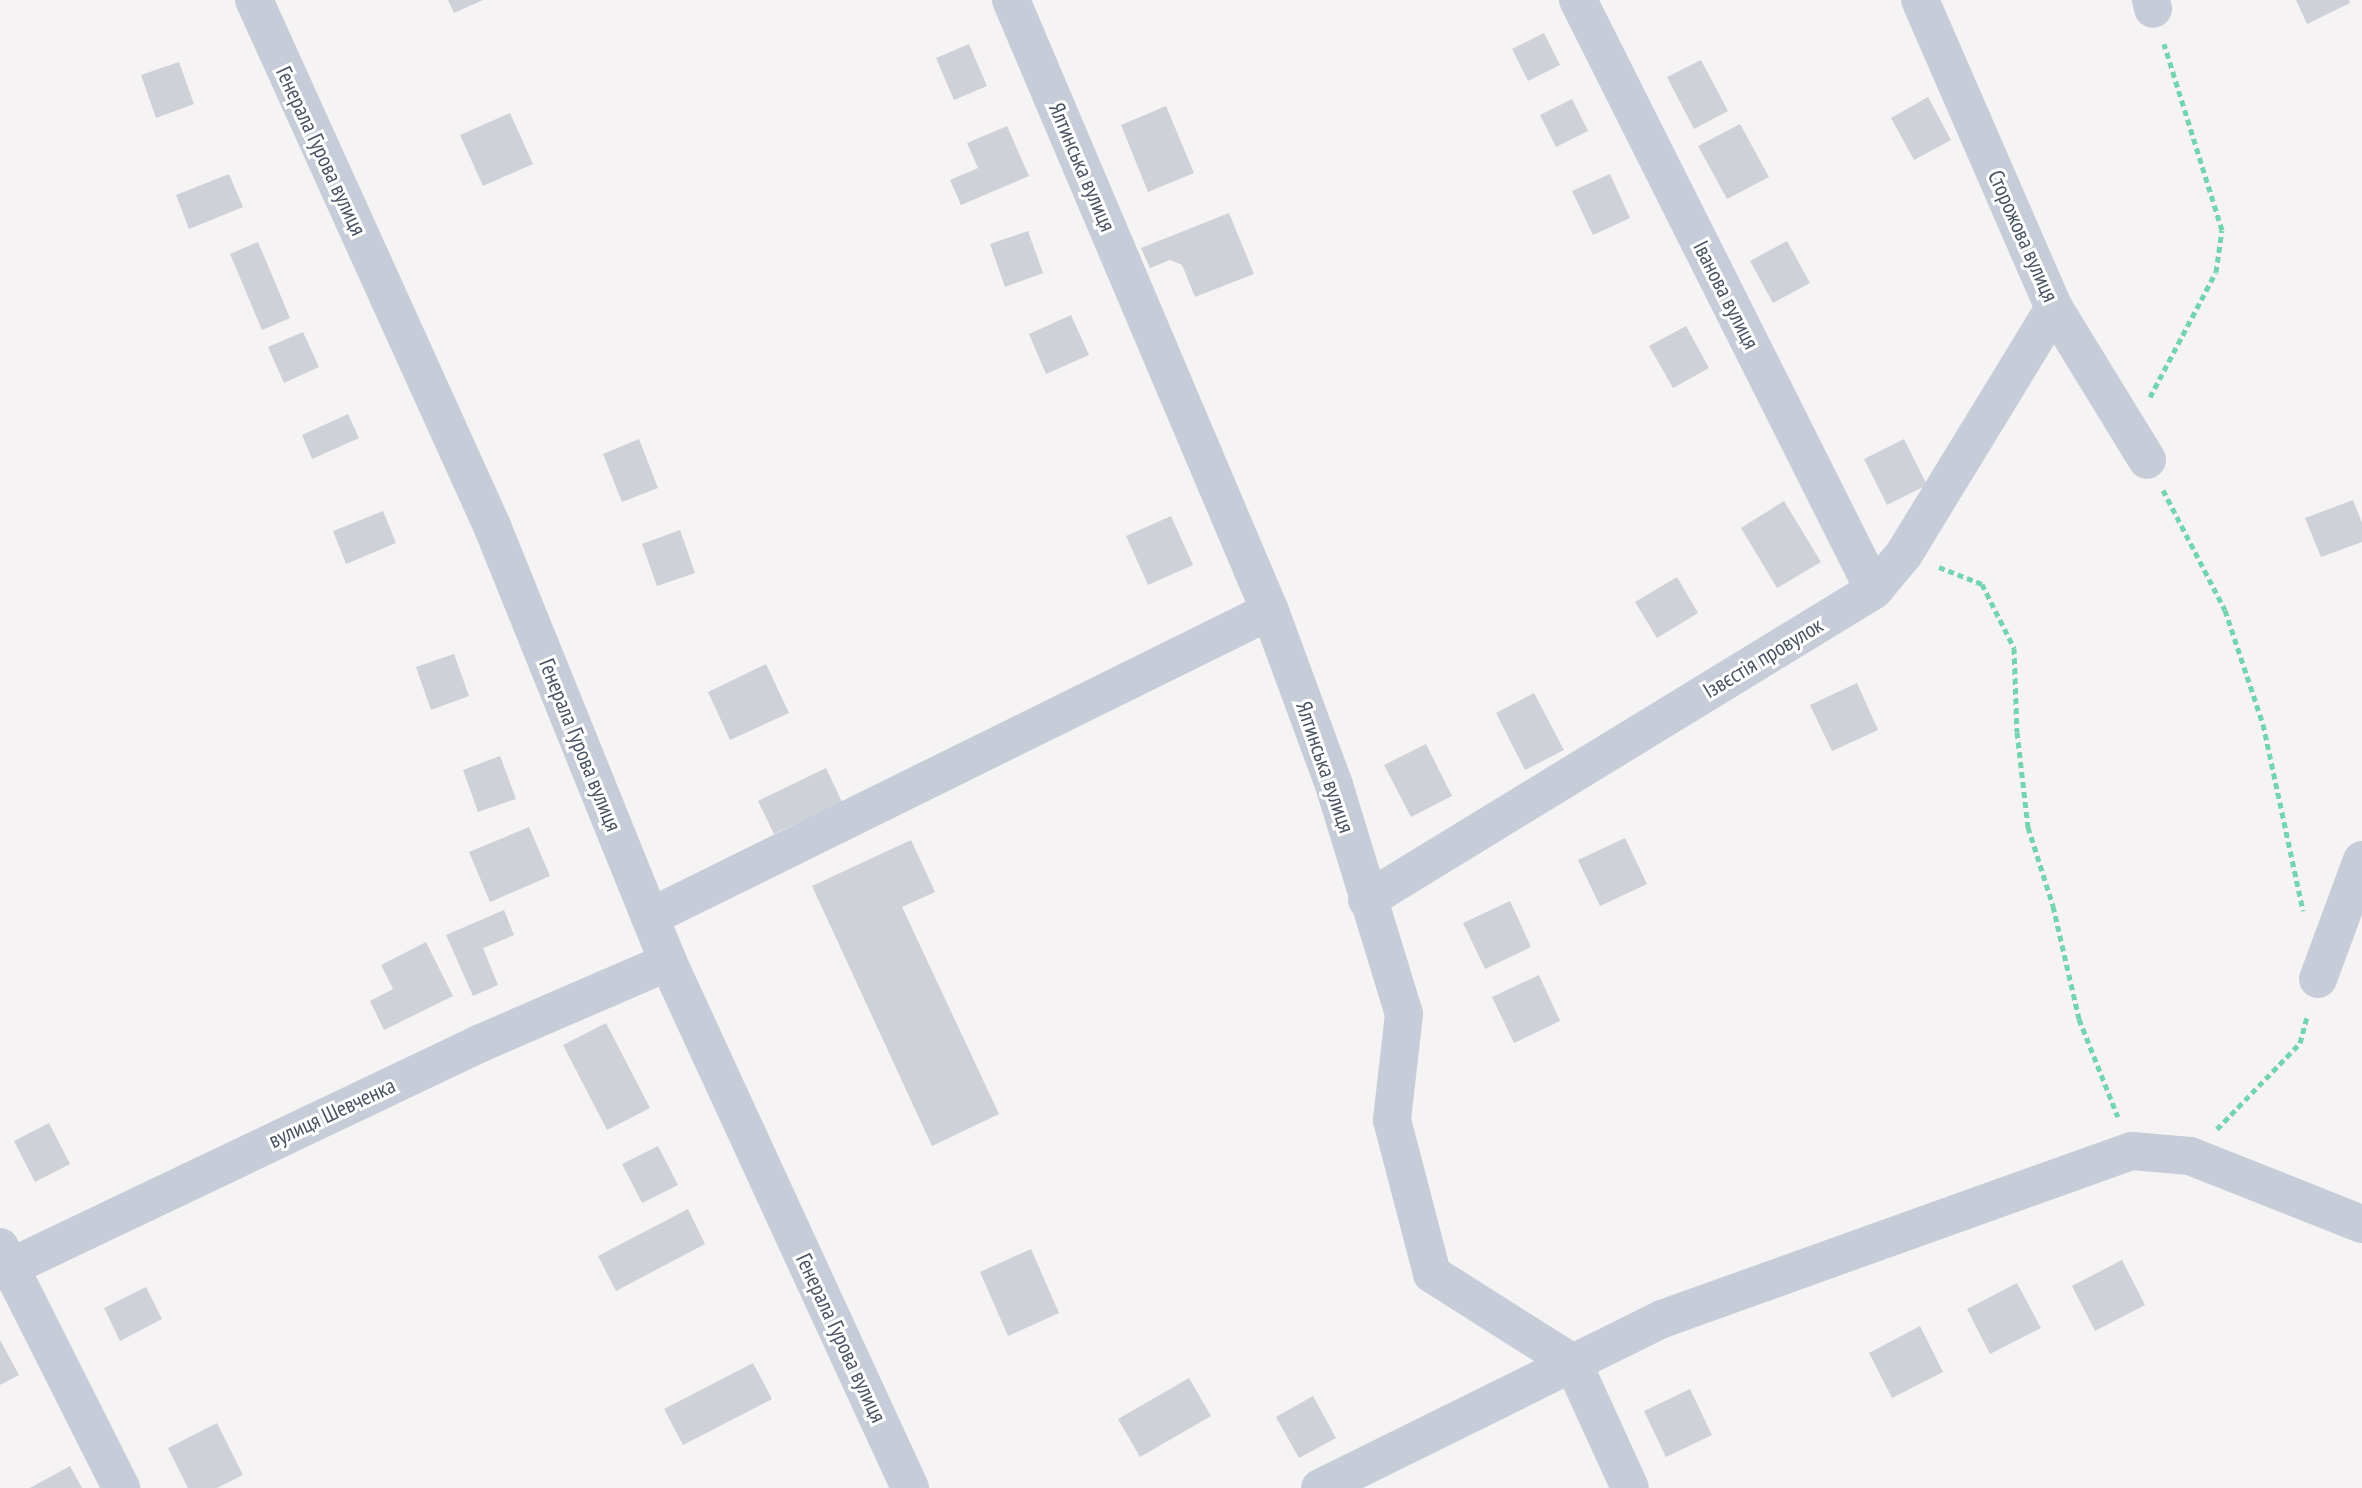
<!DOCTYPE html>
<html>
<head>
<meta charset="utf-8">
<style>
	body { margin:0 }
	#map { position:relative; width:2362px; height:1488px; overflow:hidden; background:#f5f3f3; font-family:"PT Sans Narrow",sans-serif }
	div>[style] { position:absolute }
	.building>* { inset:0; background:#cfd1d8 }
	.path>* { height:5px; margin-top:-2.5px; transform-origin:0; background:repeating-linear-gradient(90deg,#75d4b0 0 6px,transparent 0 10px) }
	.street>* { height:38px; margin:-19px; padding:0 19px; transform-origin:19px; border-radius:19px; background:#c6cdd8 }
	span { translate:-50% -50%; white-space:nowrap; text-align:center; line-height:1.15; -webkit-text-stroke:6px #fff; paint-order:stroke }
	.street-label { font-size:22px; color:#495362 }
</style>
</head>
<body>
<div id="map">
	<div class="building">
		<i style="clip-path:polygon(448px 0,483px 0,454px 13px)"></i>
		<i style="clip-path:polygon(2296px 0,2349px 0,2350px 3px,2307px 24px)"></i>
		<i style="clip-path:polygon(1544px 33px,1560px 65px,1528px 81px,1512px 49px)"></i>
		<i style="clip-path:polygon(969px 44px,987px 86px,954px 100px,936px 58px)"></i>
		<i style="clip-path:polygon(1701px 60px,1728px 111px,1694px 129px,1667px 77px)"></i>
		<i style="clip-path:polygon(179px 62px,194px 104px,156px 118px,141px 75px)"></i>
		<i style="clip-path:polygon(1928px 97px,1951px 140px,1914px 160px,1891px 118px)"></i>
		<i style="clip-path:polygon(1572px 99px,1588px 131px,1556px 147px,1540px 115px)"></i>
		<i style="clip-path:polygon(1166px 106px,1194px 173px,1148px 192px,1121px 125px)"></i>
		<i style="clip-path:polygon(510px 113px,533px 164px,483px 186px,460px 135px)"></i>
		<i style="clip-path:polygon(1740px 124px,1769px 177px,1727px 199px,1698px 146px)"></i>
		<i style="clip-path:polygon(1007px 126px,1029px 176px,961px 205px,950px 180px,978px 168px,967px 143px)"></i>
		<i style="clip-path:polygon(229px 174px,243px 207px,189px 229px,176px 195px)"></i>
		<i style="clip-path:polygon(1610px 174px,1630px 218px,1593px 235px,1572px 191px)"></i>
		<i style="clip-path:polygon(1229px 213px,1254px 274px,1195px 297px,1182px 265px,1170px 260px,1150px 268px,1141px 248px)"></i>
		<i style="clip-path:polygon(1028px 231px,1043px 273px,1005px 287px,990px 244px)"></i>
		<i style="clip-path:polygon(1787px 241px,1810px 283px,1773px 303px,1750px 261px)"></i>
		<i style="clip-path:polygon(258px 242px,290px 318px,262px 330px,230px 254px)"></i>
		<i style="clip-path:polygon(1071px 315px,1089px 355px,1046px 374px,1029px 334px)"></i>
		<i style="clip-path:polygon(1686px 326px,1709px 368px,1673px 388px,1649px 346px)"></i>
		<i style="clip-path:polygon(303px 332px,319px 367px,284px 383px,268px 347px)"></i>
		<i style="clip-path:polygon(348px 414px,359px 438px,312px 459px,302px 435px)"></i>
		<i style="clip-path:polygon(639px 439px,658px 488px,622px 502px,603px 454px)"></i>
		<i style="clip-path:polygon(1904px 439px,1927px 485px,1887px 505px,1864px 459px)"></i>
		<i style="clip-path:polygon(2353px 500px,2362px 523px,2362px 542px,2321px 557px,2305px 518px)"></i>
		<i style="clip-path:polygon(1784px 501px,1821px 562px,1777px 588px,1741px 528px)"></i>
		<i style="clip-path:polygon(383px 511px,396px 543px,346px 564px,333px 531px)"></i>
		<i style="clip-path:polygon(1171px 516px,1193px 565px,1148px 585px,1126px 536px)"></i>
		<i style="clip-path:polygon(680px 530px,695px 573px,657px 586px,642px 544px)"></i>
		<i style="clip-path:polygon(1677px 577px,1698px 613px,1657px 638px,1635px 602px)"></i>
		<i style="clip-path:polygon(454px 654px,469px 696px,431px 710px,416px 667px)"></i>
		<i style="clip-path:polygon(766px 664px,789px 713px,730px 740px,708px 692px)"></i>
		<i style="clip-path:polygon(1857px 683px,1878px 730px,1832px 751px,1810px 705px)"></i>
		<i style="clip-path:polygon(1534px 693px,1564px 750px,1525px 770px,1496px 713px)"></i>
		<i style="clip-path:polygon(1426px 744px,1452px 796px,1411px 817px,1384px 765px)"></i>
		<i style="clip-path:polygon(500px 756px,516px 799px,478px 812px,463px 770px)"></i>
		<i style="clip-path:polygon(826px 768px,842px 802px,774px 834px,758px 801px)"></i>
		<i style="clip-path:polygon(529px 827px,550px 876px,490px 902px,469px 852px)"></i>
		<i style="clip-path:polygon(1625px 838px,1647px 884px,1600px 906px,1578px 860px)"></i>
		<i style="clip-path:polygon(911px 840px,935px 892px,902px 907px,999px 1114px,932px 1146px,812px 886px)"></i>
		<i style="clip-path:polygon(1510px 901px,1531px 947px,1485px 969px,1463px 923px)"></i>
		<i style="clip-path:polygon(504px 910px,514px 935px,483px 948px,498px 985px,473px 996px,446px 935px)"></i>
		<i style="clip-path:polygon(426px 942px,453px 996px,384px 1030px,370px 1001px,393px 989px,381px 965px)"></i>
		<i style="clip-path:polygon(1539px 975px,1560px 1021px,1514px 1043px,1492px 997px)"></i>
		<i style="clip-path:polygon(606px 1023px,650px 1108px,607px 1130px,563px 1045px)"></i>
		<i style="clip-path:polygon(49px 1123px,70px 1164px,35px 1182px,14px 1141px)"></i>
		<i style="clip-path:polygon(658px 1146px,678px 1185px,642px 1203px,622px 1164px)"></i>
		<i style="clip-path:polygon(688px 1209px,705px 1244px,616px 1291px,598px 1256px)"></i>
		<i style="clip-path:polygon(1031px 1249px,1059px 1313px,1008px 1336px,980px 1272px)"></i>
		<i style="clip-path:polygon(2122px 1260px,2145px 1305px,2095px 1331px,2072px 1286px)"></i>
		<i style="clip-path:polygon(2017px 1283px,2041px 1328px,1990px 1354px,1967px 1309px)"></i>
		<i style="clip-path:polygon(146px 1287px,162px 1319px,120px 1341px,104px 1308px)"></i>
		<i style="clip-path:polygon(1920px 1326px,1943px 1372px,1892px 1398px,1869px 1353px)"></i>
		<i style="clip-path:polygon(0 1340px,19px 1375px,0 1385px)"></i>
		<i style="clip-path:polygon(753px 1363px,772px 1399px,683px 1445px,664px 1409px)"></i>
		<i style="clip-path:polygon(1189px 1378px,1211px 1416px,1140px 1457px,1118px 1419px)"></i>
		<i style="clip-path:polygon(1690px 1389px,1712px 1435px,1666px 1457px,1644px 1411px)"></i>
		<i style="clip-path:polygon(1313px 1396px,1336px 1438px,1299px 1458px,1276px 1417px)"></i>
		<i style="clip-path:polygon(217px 1423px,243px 1475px,217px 1488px,188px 1488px,168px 1448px)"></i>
		<i style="clip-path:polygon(70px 1466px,82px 1488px,30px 1488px)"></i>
	</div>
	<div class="path">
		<i style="left:2150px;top:397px;width:141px;rotate:-62.2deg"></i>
		<i style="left:2216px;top:272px;width:42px;rotate:-81.9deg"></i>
		<i style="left:2222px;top:230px;width:195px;rotate:-107.3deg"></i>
		<i style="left:2163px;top:490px;width:135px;rotate:62.7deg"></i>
		<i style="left:2225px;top:610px;width:120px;rotate:71.6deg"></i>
		<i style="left:2263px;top:724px;width:191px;rotate:77.9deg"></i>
		<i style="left:1939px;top:567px;width:46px;rotate:21.6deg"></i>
		<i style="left:1982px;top:584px;width:72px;rotate:63.4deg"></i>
		<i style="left:2014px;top:648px;width:84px;rotate:88deg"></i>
		<i style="left:2017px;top:732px;width:96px;rotate:83.4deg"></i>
		<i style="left:2028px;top:827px;width:83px;rotate:72.4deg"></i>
		<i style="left:2053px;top:906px;width:116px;rotate:77deg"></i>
		<i style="left:2079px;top:1019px;width:105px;rotate:68.3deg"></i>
		<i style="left:2217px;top:1129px;width:120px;rotate:-46deg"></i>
		<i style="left:2300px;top:1043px;width:30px;rotate:-75deg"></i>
	</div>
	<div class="street">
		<i style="left:254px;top:0;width:577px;rotate:65.65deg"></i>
		<i style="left:492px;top:526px;width:470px;rotate:68deg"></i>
		<i style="left:668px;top:962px;width:579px;rotate:65.29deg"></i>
		<i style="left:1011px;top:0;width:664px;rotate:67.03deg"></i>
		<i style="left:1270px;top:611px;width:185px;rotate:69.8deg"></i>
		<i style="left:1334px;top:785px;width:239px;rotate:73deg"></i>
		<i style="left:1404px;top:1014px;width:107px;rotate:96.5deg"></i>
		<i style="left:1392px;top:1120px;width:159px;rotate:75.4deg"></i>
		<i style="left:1432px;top:1274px;width:167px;rotate:32.3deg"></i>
		<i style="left:1573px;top:1363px;width:137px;rotate:65.5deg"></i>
		<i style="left:1578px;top:0;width:660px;rotate:63.36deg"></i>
		<i style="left:1920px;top:0;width:336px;rotate:66.5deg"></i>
		<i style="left:2054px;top:308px;width:178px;rotate:58.5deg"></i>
		<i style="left:2151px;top:0;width:9px;rotate:77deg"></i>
		<i style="left:1367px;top:900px;width:594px;rotate:-31.44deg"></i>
		<i style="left:1874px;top:590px;width:47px;rotate:-50.2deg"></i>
		<i style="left:1904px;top:554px;width:288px;rotate:-58.6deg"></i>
		<i style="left:650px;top:917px;width:691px;rotate:-26.27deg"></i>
		<i style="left:2318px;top:979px;width:127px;rotate:-69.7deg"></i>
		<i style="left:0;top:1247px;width:270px;rotate:63.3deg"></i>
		<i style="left:0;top:1272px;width:533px;rotate:-25.46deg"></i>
		<i style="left:481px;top:1043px;width:204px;rotate:-23.4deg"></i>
		<i style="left:1320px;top:1488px;width:381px;rotate:-26.3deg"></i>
		<i style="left:1662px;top:1319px;width:499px;rotate:-19.7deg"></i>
		<i style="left:2132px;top:1151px;width:58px;rotate:4.9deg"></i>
		<i style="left:2190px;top:1156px;width:185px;rotate:21.6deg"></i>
	</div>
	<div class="street-label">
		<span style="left:321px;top:151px;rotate:65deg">Генерала Гурова вулиця</span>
		<span style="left:1082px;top:167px;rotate:67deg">Ялтинська вулиця</span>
		<span style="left:2023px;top:236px;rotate:66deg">Сторожова вулиця</span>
		<span style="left:1726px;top:295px;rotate:63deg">Іванова вулиця</span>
		<span style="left:1763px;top:658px;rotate:-31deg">Ізвєстія провулок</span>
		<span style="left:580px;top:745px;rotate:68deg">Генерала Гурова вулиця</span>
		<span style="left:1325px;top:767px;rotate:71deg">Ялтинська вулиця</span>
		<span style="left:332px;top:1113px;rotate:-25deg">вулиця Шевченка</span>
		<span style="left:841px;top:1338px;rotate:65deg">Генерала Гурова вулиця</span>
	</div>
</div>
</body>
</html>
